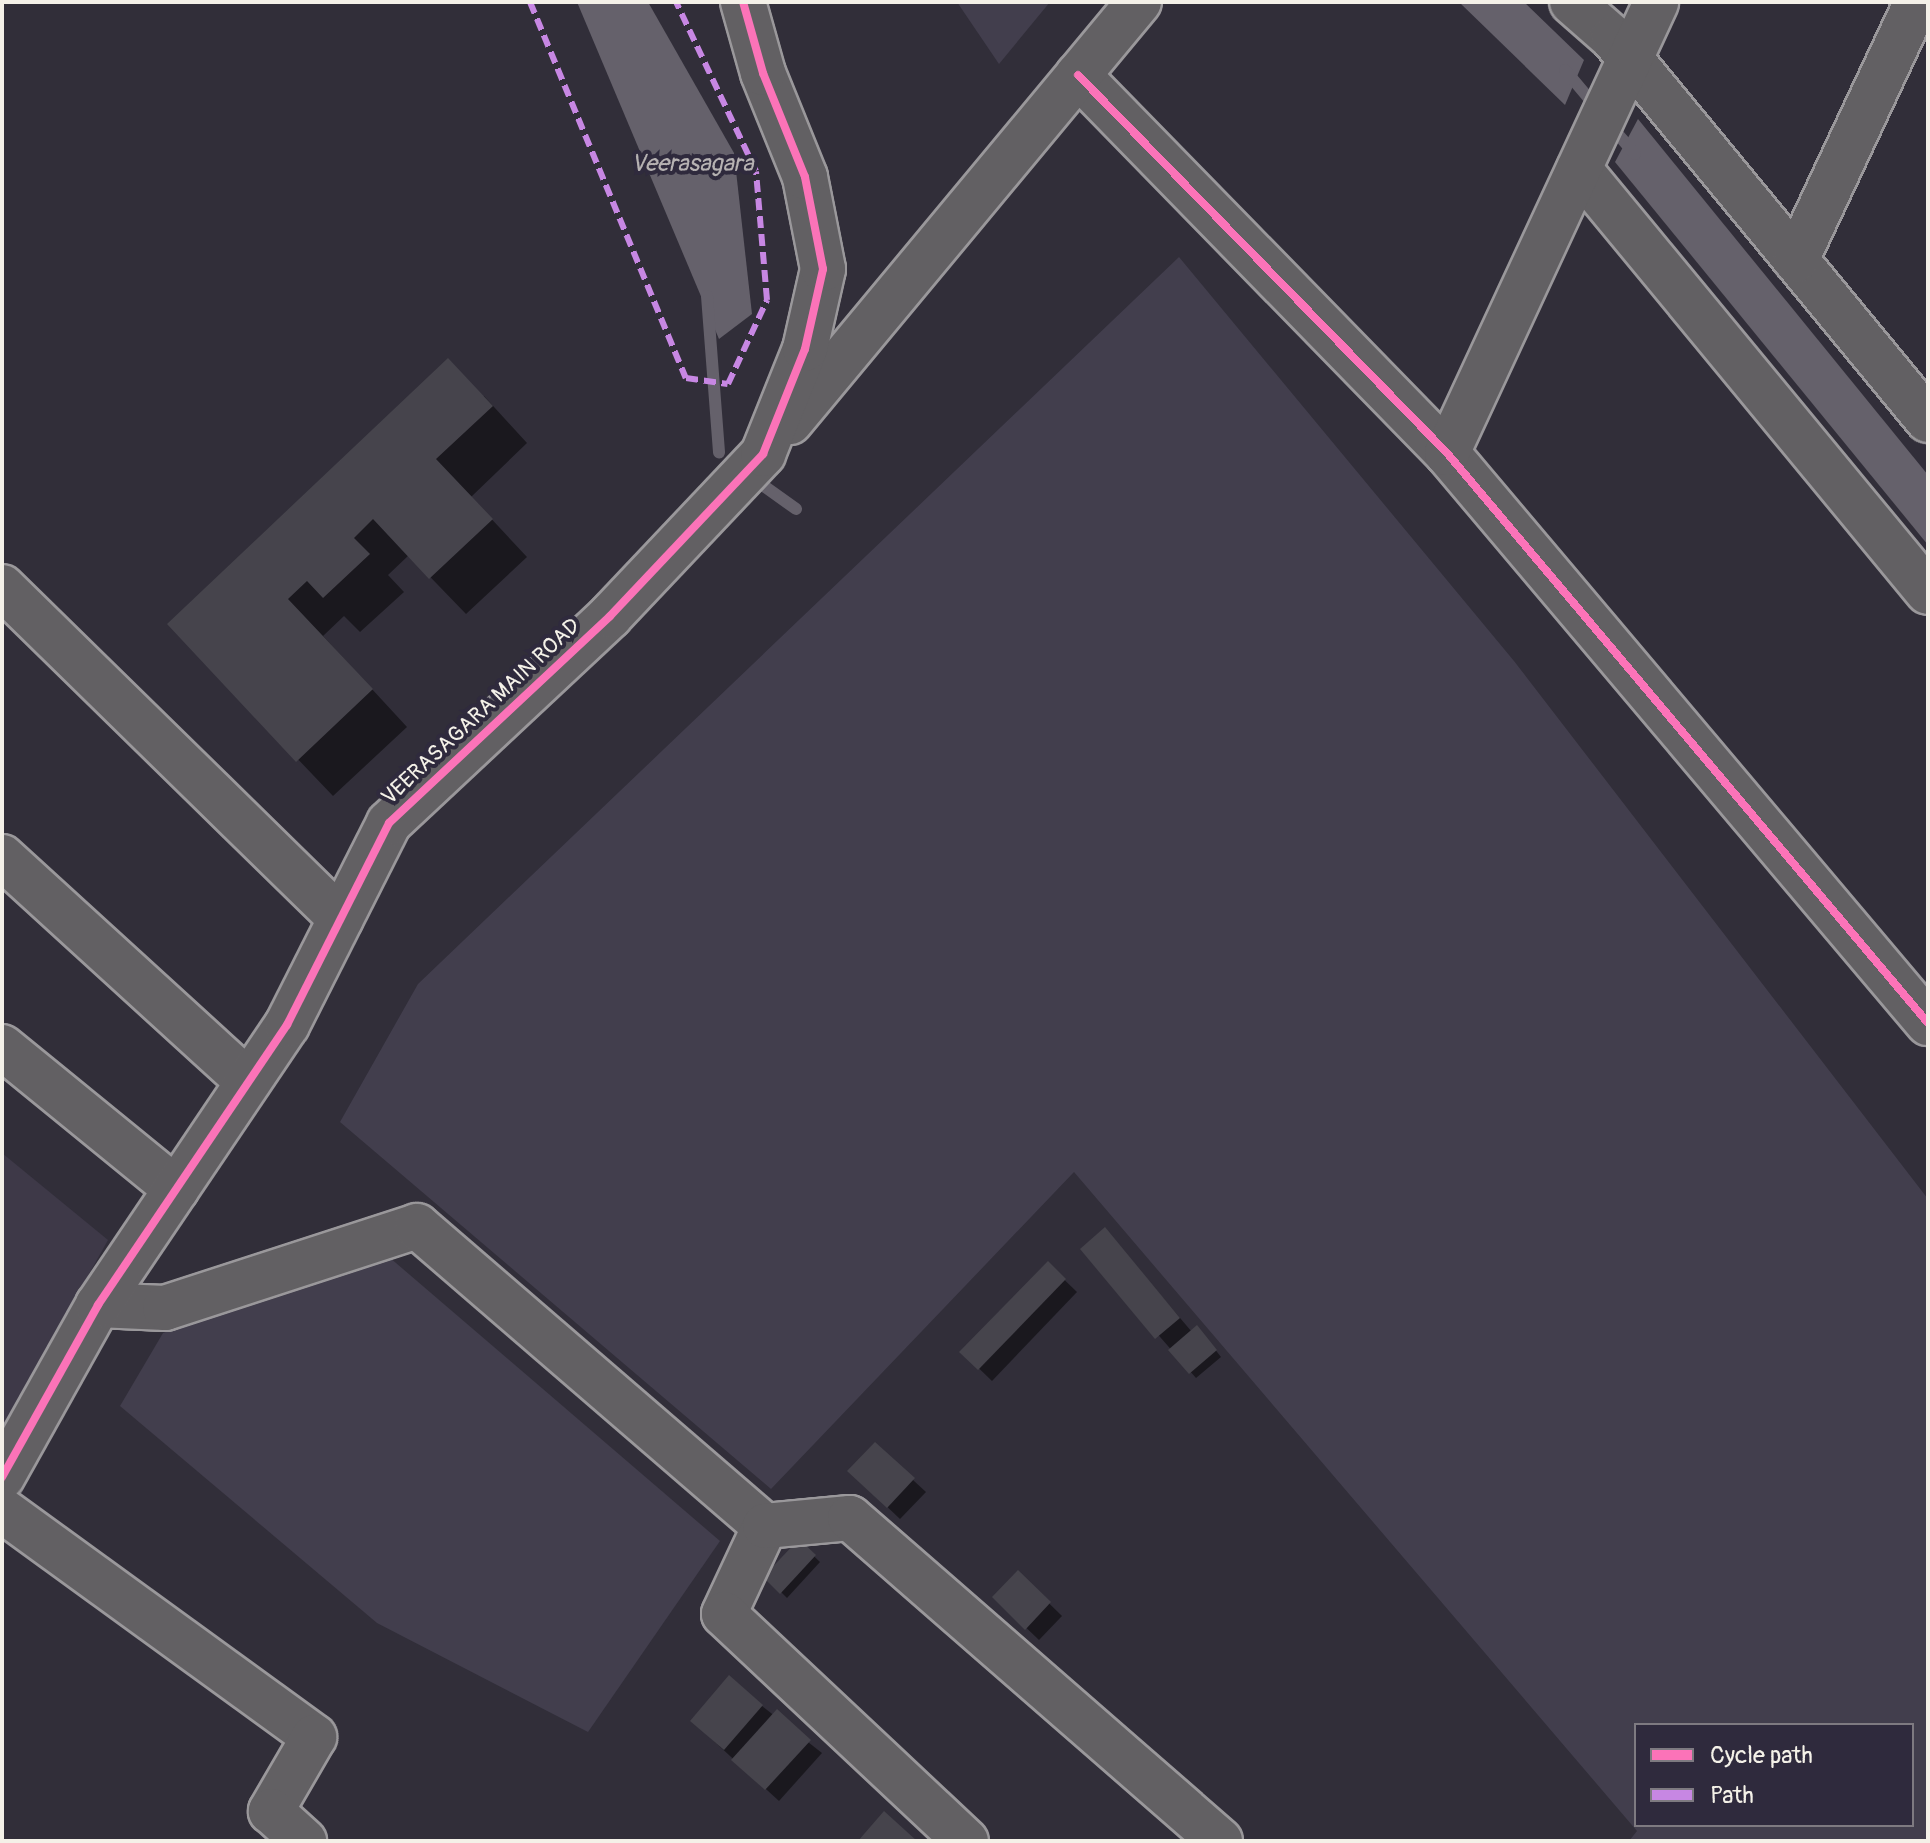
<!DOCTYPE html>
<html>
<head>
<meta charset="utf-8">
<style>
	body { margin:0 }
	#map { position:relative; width:1930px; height:1843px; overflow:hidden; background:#312e39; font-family:Pangolin,sans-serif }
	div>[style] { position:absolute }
	.built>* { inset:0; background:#3e3948 }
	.green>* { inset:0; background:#423e4d }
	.water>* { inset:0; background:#65616b }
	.shadow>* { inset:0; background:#0007 }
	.stream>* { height:12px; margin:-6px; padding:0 6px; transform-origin:6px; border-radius:6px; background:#65616b }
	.building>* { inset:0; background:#46444c }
	.roads { filter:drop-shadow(2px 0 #9a989b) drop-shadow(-2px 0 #9a989b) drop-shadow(0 2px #9a989b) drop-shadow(0 -2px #9a989b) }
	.minor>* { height:44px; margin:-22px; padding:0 22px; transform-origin:22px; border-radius:22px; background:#626063 }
	.quiet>* { height:6px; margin-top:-3px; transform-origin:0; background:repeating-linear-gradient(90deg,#c787e3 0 12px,transparent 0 18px) }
	.cycleway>* { height:8px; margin:-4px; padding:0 4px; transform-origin:4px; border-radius:4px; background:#fb73b8 }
	span { translate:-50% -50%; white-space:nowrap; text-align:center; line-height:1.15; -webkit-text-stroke:8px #2f2a3d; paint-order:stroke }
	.street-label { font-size:22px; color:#f4f1e8 }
	.water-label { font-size:24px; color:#b6b2b2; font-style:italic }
	.frame { position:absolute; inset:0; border:4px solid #f4f1e8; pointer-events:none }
	.legend { position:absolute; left:1634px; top:1723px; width:280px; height:104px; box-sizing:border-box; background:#2f2a3d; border:2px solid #7e7a81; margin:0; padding:10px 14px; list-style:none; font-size:24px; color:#f4f1e8 }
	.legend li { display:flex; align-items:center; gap:16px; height:40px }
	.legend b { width:40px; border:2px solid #7e7a81 }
</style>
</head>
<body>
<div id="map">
	<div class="built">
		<i style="clip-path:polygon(2px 1153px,108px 1240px,2px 1430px)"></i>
	</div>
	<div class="green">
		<i style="clip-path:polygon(957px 2px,1050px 2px,999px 64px)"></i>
		<i style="clip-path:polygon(evenodd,1179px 257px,1514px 661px,1928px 1199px,1928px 1841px,1629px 1841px,1637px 1831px,1074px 1172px,771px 1489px,340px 1122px,418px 984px,1179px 257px,1636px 1725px,1912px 1725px,1912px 1825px,1636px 1825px,1636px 1725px)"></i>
		<i style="clip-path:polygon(382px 1251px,720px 1541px,588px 1732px,377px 1623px,120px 1406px,163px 1333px)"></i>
	</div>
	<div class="water">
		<i style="clip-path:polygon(577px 2px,648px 2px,734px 153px,752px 314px,719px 339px)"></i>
		<i style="clip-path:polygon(1459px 2px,1524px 2px,1584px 60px,1565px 105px)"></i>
		<i style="clip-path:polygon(1638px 119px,1928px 475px,1928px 545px,1615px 162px)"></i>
	</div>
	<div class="shadow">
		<i style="clip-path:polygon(484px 396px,527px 443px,471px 497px,527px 557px,466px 614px,409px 555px,388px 575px,404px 592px,360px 632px,344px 616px,323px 636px,407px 727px,333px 796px,169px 624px)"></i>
		<i style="clip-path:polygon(1105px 1230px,1192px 1332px,1203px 1334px,1221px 1357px,1196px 1378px,1083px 1249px)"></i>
		<i style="clip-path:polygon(1048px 1264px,1077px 1292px,992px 1381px,962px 1352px)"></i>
		<i style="clip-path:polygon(913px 1480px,926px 1492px,900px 1519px,862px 1483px)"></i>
		<i style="clip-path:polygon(799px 1542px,820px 1562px,787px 1598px,766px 1577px)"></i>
		<i style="clip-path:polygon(1018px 1573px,1062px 1616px,1039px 1640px,994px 1597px)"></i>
		<i style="clip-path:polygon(762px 1706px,822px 1753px,779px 1801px,705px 1733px)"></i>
	</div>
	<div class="stream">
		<i style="left:1565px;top:70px;width:50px;rotate:49.9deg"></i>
		<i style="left:1608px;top:123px;width:41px;rotate:48.9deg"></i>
		<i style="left:707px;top:296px;width:157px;rotate:85.6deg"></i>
		<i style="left:761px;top:484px;width:43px;rotate:35.5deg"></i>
	</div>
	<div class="building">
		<i style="clip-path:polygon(448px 358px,493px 406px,436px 459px,493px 519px,429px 579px,373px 519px,354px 538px,370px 554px,323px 598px,307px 581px,288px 599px,373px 689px,296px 762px,167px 624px)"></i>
		<i style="clip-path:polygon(1105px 1227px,1180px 1318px,1155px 1339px,1080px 1249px)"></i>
		<i style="clip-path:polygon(1048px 1261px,1066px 1279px,978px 1370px,959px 1352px)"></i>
		<i style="clip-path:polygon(1197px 1325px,1217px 1350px,1189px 1374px,1168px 1350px)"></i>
		<i style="clip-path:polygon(875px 1442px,915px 1478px,887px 1508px,847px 1471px)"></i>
		<i style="clip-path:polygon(799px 1539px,816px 1555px,780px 1594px,763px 1577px)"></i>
		<i style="clip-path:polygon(1018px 1570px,1051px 1602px,1025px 1630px,992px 1597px)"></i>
		<i style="clip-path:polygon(729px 1675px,763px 1705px,724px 1750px,690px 1721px)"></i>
		<i style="clip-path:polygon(777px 1709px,811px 1740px,765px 1790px,731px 1760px)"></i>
		<i style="clip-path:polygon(884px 1811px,917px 1841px,858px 1841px)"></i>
	</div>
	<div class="roads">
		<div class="minor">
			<i style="left:1572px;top:2px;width:55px;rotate:41.3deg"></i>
			<i style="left:1613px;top:38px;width:495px;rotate:50.5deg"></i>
			<i style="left:1078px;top:75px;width:528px;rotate:45.69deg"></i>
			<i style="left:1447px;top:453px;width:746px;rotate:49.84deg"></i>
			<i style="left:1579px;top:169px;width:548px;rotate:50.48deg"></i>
			<i style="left:1796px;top:260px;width:285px;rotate:-64.9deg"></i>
			<i style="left:790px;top:422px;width:546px;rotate:-50.28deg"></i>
			<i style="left:1447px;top:453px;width:497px;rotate:-65.1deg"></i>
			<i style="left:2px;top:587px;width:474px;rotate:44.4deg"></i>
			<i style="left:2px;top:857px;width:333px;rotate:42.4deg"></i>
			<i style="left:2px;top:1047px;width:225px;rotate:39.2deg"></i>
			<i style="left:98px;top:1305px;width:67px;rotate:2.6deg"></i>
			<i style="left:165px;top:1308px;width:265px;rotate:-18deg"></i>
			<i style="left:417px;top:1226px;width:459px;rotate:40.8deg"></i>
			<i style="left:765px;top:1526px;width:97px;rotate:115deg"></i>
			<i style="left:724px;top:1614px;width:332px;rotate:43.2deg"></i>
			<i style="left:2px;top:1477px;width:197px;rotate:-60.8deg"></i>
			<i style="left:98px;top:1305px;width:338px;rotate:-56deg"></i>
			<i style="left:287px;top:1025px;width:226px;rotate:-63.2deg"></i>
			<i style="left:389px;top:823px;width:303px;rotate:-43.1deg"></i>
			<i style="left:610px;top:616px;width:223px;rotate:-46.6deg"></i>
			<i style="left:763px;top:454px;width:113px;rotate:-68.2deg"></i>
			<i style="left:805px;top:349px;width:82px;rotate:-77.3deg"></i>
			<i style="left:823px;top:269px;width:94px;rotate:-101.1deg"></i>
			<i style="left:805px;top:177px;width:112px;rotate:-112deg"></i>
			<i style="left:763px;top:73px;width:74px;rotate:-105.7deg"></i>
			<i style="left:2px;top:1510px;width:386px;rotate:36deg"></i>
			<i style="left:314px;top:1737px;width:86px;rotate:120.2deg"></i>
			<i style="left:271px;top:1811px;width:45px;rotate:42.3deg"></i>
			<i style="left:765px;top:1526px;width:85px;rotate:-5.4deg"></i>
			<i style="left:850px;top:1518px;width:491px;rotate:41.1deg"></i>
		</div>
	</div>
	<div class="quiet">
		<i style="left:530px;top:2px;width:407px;rotate:67.5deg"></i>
		<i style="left:686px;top:378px;width:42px;rotate:8.1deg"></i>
		<i style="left:728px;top:384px;width:93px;rotate:-65.1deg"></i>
		<i style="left:767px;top:300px;width:129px;rotate:-94.9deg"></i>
		<i style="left:756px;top:171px;width:187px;rotate:-115.3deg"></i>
	</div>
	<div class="cycleway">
		<i style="left:1078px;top:75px;width:528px;rotate:45.69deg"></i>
		<i style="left:1447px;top:453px;width:746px;rotate:49.84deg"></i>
		<i style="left:2px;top:1477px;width:197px;rotate:-60.8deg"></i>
		<i style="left:98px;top:1305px;width:338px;rotate:-56deg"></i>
		<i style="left:287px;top:1025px;width:226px;rotate:-63.2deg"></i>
		<i style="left:389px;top:823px;width:303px;rotate:-43.1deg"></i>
		<i style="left:610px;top:616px;width:223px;rotate:-46.6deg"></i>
		<i style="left:763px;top:454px;width:113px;rotate:-68.2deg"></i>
		<i style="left:805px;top:349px;width:82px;rotate:-77.3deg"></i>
		<i style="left:823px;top:269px;width:94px;rotate:-101.1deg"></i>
		<i style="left:805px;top:177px;width:112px;rotate:-112deg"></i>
		<i style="left:763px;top:73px;width:74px;rotate:-105.7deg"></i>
	</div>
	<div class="street-label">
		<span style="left:481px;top:712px;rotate:-43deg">VEERASAGARA MAIN ROAD</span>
	</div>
	<div class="water-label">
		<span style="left:692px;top:164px">Veerasagara</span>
	</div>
	<div class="frame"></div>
	<ul class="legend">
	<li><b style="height:10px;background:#fb73b8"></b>Cycle path</li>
	<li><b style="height:10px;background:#c787e3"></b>Path</li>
	</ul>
</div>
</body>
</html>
